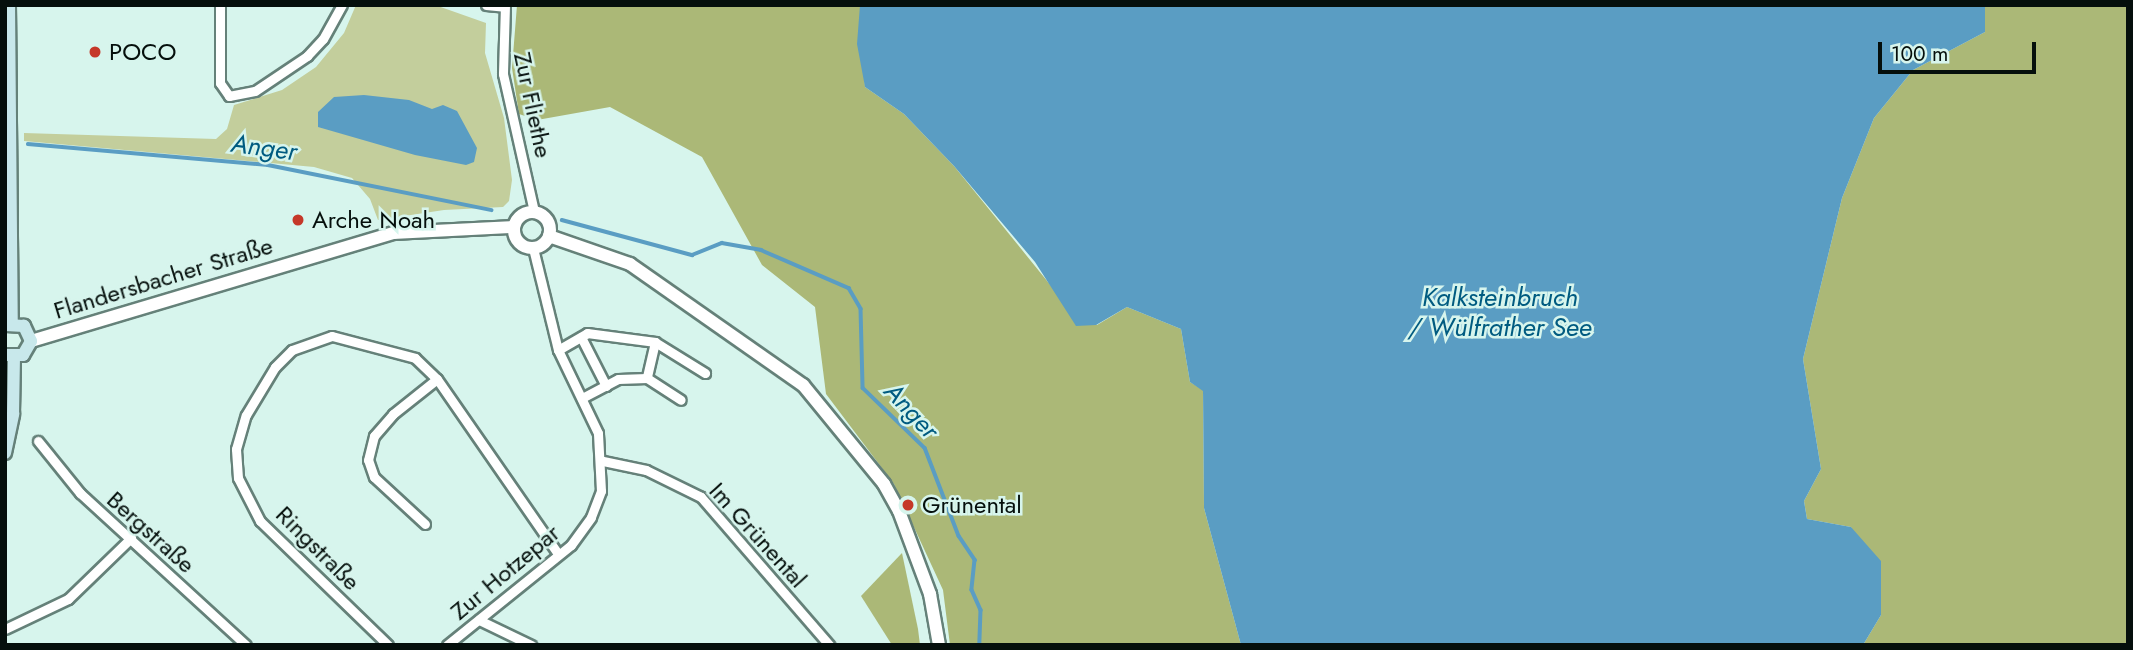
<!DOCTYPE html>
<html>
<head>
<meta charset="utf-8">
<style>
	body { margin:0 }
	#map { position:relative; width:2133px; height:650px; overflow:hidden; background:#d7f5ed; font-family:Jost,sans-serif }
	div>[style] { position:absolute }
	.green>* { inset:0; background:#c3ce9c }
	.forest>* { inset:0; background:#abb877 }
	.water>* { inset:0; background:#5a9dc3 }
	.stream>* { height:3.5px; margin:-1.75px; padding:0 1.75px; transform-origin:1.75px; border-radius:1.75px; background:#5a9dc3 }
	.roads { filter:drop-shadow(2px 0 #658179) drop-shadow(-2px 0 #658179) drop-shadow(0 2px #658179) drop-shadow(0 -2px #658179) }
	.minor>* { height:9px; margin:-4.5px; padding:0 4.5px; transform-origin:4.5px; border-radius:4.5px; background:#fff }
	.tertiary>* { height:12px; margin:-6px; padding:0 6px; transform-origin:6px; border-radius:6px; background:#fff }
	.tertiary>.ring { margin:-6px; padding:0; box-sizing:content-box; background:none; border:12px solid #fff; border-radius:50% }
	.secondary>* { height:12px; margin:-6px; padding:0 6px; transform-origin:6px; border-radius:6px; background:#c8e8eb }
	.dots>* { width:19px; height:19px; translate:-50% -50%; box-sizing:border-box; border:4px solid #d7f5ed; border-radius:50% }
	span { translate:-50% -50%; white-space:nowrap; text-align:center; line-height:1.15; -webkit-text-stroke:5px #d7f5ed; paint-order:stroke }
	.poi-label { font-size:24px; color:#050f0c }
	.left { translate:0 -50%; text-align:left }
	.street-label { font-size:24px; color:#050f0c }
	.water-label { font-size:26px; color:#005b80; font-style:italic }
	.frame { position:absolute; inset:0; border:7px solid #050f0c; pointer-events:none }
	.scale { position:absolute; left:1878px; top:42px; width:158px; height:32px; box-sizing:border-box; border:4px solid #050f0c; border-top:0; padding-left:9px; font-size:21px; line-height:24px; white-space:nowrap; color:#050f0c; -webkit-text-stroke:5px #d7f5ed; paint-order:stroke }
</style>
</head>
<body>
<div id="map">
	<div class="green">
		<i style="clip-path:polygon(356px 5px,435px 5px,486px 23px,485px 53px,504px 118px,512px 180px,509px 201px,503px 207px,444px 210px,378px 220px,370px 199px,352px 178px,314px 167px,24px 141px,24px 133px,216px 139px,227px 129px,234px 105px,282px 90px,316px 67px,344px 33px)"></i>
	</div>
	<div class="forest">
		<i style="clip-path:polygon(517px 5px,860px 5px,865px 87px,904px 114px,954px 166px,1056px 292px,1097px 325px,1127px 307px,1181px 329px,1190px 382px,1203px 390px,1204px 508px,1241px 645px,950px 645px,943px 590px,894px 484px,826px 394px,815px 307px,762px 265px,702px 157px,610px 107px,537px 120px,519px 114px,512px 68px)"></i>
		<i style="clip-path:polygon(1985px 5px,2128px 5px,2128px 645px,1863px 645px,1881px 615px,1851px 527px,1807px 519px,1804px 501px,1821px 469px,1803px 359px,1842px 198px,1874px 118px,1913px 70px,1985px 32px)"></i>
		<i style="clip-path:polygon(902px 553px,918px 629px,920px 645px,892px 645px,861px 596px)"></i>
	</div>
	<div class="water">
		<i style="clip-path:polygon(1985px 5px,1985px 32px,1913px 70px,1874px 118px,1842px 198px,1803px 359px,1821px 469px,1804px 501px,1807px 519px,1851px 527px,1881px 561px,1881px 615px,1863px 645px,1241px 645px,1204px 508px,1203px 391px,1190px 382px,1181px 329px,1127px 307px,1096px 325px,1076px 326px,1035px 262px,954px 166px,904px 114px,865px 87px,857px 44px,860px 5px)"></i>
		<i style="clip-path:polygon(364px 95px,409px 100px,432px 109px,443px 105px,457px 111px,477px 148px,474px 162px,466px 165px,415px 155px,318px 127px,318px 112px,334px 97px)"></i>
	</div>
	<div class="stream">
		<i style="left:28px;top:144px;width:241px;rotate:5deg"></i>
		<i style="left:268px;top:165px;width:228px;rotate:11.4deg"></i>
		<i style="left:562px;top:220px;width:135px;rotate:15.1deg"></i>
		<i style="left:692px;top:255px;width:32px;rotate:-22deg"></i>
		<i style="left:722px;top:243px;width:40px;rotate:10deg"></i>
		<i style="left:761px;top:250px;width:96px;rotate:23.4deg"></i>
		<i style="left:849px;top:288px;width:24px;rotate:60deg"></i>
		<i style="left:861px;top:309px;width:79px;rotate:88.5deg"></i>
		<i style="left:863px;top:388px;width:86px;rotate:44.1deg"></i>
		<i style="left:925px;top:448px;width:94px;rotate:68.9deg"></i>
		<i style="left:959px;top:536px;width:29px;rotate:56deg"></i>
		<i style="left:975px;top:560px;width:30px;rotate:96deg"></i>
		<i style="left:972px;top:590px;width:22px;rotate:66deg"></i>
		<i style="left:981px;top:610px;width:35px;rotate:92deg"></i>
	</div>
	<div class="roads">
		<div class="minor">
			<i style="left:220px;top:5px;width:78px;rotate:90deg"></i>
			<i style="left:220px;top:83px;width:16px;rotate:55deg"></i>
			<i style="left:229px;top:96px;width:26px;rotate:-11deg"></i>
			<i style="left:255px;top:91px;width:63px;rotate:-33.9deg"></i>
			<i style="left:307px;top:56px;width:23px;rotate:-47deg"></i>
			<i style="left:323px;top:39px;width:39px;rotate:-61deg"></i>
			<i style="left:486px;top:5px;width:18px;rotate:6deg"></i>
			<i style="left:505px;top:5px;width:69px;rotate:91.7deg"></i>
			<i style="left:503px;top:74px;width:141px;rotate:77.3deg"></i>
			<i style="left:581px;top:337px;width:55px;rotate:63deg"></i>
			<i style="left:655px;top:342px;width:59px;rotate:31.8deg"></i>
			<i style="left:558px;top:350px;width:34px;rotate:-30deg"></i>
			<i style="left:587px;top:333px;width:69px;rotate:7.5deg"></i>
			<i style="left:655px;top:342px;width:37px;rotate:103deg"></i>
			<i style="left:647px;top:378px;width:29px;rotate:178deg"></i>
			<i style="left:618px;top:379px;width:41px;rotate:152.2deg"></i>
			<i style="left:647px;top:378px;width:40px;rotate:32.9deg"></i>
			<i style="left:38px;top:441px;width:67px;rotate:51.1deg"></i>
			<i style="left:80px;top:493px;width:225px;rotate:42.5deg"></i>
			<i style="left:603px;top:461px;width:44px;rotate:11.8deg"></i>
			<i style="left:646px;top:470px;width:61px;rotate:26.1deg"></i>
			<i style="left:701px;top:497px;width:196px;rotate:49.1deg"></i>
			<i style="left:425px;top:524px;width:69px;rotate:-137.3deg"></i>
			<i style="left:374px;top:477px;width:18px;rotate:-109deg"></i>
			<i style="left:368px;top:460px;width:25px;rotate:-76deg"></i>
			<i style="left:374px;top:436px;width:29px;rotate:-49deg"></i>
			<i style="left:393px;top:414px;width:56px;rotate:-38.5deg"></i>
			<i style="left:479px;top:620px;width:58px;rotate:25.7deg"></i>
			<i style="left:5px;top:629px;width:70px;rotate:-25.5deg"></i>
			<i style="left:68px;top:599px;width:88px;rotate:-44.1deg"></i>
			<i style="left:388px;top:645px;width:178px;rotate:-135.9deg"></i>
			<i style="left:260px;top:521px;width:48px;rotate:-117.1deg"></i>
			<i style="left:238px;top:478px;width:29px;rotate:-94deg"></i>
			<i style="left:236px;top:449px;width:35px;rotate:-74deg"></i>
			<i style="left:246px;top:415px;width:56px;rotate:-58.9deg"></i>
			<i style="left:275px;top:367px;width:24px;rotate:-45deg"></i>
			<i style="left:292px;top:350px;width:42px;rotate:-19.3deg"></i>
			<i style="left:332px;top:336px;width:86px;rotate:14.8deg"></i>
			<i style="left:415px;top:358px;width:30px;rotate:44deg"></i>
			<i style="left:437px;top:379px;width:213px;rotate:55.3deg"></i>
			<i style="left:447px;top:645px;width:159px;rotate:-38.9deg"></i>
			<i style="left:571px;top:545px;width:34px;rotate:-54deg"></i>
			<i style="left:591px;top:517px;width:28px;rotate:-69deg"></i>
			<i style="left:601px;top:491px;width:58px;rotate:-93deg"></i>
			<i style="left:598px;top:433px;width:92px;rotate:-115.7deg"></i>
			<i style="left:558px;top:350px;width:105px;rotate:-103.8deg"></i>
		</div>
		<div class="tertiary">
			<i class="ring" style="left:514px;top:212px;width:24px;height:24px"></i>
			<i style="left:549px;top:236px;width:86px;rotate:19.1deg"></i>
			<i style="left:630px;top:264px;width:211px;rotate:35deg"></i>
			<i style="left:803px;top:385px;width:128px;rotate:50.7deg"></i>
			<i style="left:884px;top:484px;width:31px;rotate:61deg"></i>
			<i style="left:899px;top:511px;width:89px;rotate:69.5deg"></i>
			<i style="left:930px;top:594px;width:52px;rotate:80deg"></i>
			<i style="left:31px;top:341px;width:379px;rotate:-16.6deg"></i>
			<i style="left:394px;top:233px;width:120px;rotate:-2.9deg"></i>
		</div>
		<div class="secondary">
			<i style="left:9px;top:5px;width:318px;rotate:89.5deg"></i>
			<i style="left:5px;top:355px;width:18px"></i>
			<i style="left:23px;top:355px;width:16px;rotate:-60deg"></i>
			<i style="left:31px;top:341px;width:17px;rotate:-115deg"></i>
			<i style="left:24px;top:326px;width:18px;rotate:-177deg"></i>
			<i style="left:5px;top:453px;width:40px;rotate:-78deg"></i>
			<i style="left:13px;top:414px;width:56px;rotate:-89deg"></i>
		</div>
	</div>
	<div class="dots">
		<i style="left:95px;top:52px;background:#c53829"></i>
		<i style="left:298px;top:220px;background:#c53829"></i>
		<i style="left:908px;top:505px;background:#c53829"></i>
	</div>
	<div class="poi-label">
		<span class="left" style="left:109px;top:52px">POCO</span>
		<span class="left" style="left:312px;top:220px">Arche Noah</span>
		<span class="left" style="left:922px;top:505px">Grünental</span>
	</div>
	<div class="street-label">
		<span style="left:533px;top:105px;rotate:78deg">Zur Fliethe</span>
		<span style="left:163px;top:278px;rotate:-17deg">Flandersbacher Straße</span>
		<span style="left:151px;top:532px;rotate:42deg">Bergstraße</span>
		<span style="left:758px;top:535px;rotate:48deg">Im Grünental</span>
		<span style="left:318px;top:548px;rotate:45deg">Ringstraße</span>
		<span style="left:505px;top:572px;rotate:-40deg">Zur Hotzepar</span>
	</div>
	<div class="water-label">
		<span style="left:264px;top:148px;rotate:8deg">Anger</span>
		<span style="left:1500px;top:313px">Kalksteinbruch<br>/ Wülfrather See</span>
		<span style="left:911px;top:411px;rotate:47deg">Anger</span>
	</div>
	<div class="frame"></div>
	<div class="scale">100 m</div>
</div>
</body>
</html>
